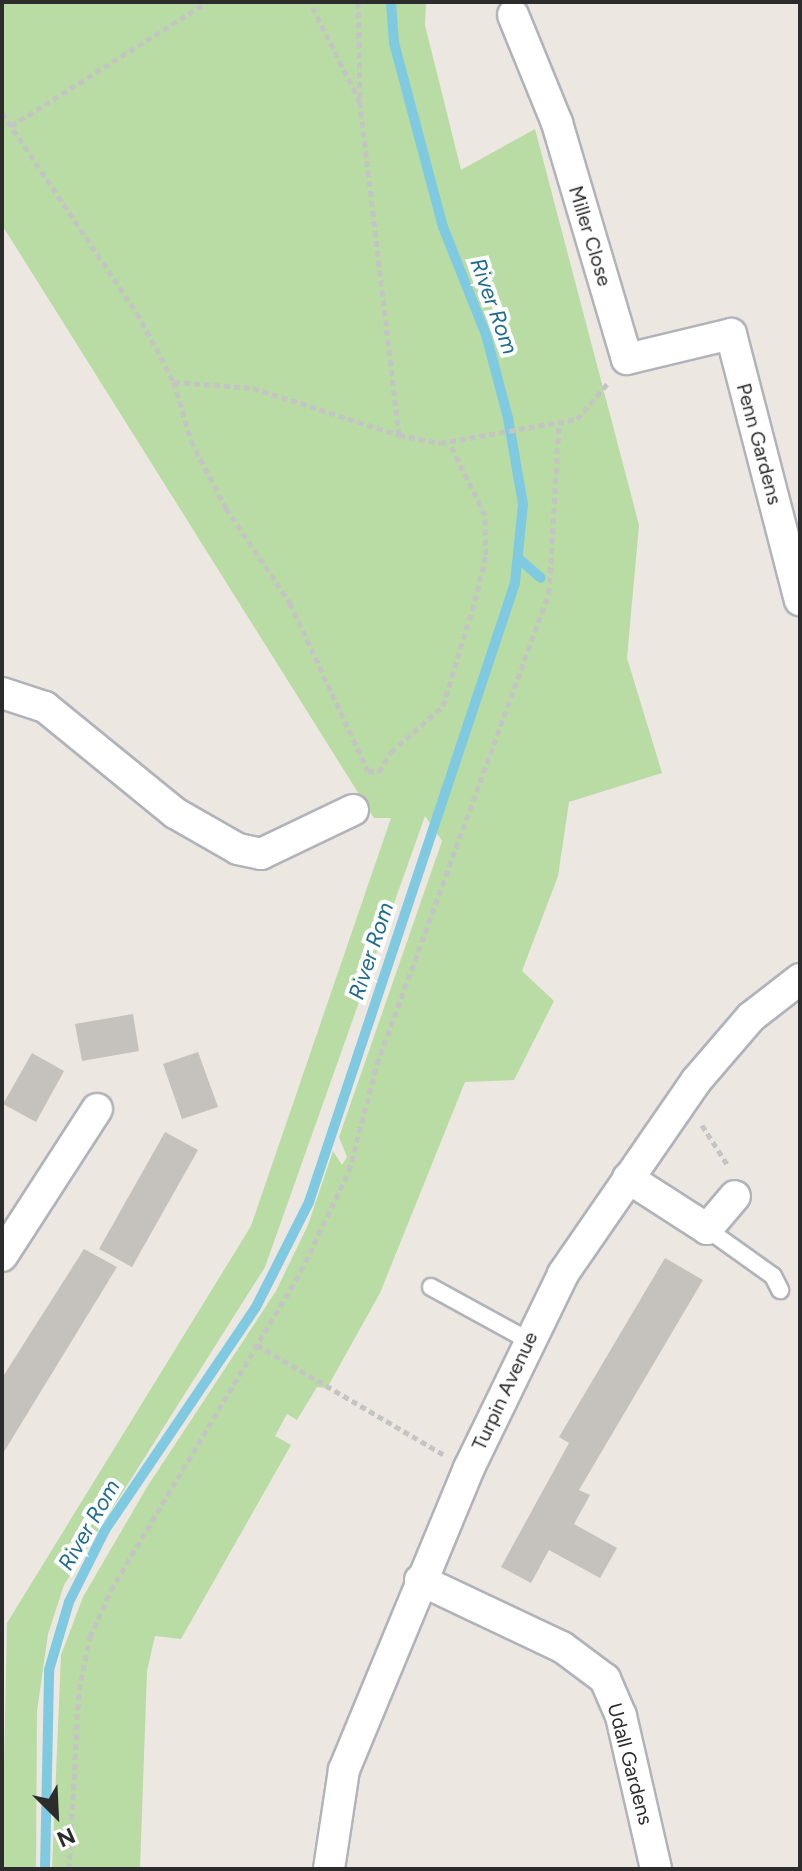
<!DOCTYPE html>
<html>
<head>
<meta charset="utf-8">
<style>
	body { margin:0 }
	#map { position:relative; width:802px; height:1871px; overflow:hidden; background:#ece7e1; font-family:Figtree,sans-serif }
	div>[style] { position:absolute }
	.green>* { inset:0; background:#b8dca4 }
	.stream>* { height:10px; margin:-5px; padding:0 5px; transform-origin:5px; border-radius:5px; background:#80cae1 }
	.building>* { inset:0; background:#c5c1bc }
	.path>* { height:5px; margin-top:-2.5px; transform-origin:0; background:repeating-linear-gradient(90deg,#c4c4c4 0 6px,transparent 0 10px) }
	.roads { filter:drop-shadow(2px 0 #b1b3bb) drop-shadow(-2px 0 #b1b3bb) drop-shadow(0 2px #b1b3bb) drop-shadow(0 -2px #b1b3bb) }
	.service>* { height:16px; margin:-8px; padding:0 8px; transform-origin:8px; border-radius:8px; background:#fff }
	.minor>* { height:30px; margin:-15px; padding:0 15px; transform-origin:15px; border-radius:15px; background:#fff }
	span { translate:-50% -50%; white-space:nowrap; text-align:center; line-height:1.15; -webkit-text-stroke:8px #fff; paint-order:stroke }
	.street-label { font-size:20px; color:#2c2c2c }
	.water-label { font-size:22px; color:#1e6b8f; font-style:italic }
	.frame { position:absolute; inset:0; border:4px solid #2c2c2c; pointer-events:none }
	.north { position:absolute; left:16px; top:1775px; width:80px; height:80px; -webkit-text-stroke:6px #fff; paint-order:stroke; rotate:156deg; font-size:22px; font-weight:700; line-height:32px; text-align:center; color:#2c2c2c }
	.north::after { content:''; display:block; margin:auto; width:28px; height:36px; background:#2c2c2c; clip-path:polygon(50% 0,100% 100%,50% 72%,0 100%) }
</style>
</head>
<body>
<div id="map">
	<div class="green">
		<i style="clip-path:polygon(2px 2px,426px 2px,425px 25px,461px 170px,535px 129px,639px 525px,627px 658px,662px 773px,569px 802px,558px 876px,522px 971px,554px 1001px,514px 1080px,465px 1082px,380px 1293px,327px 1388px,317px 1387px,297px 1420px,287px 1414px,275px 1436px,291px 1445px,181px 1639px,155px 1636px,147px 1671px,140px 1869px,52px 1869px,61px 1655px,83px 1597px,147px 1487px,276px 1291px,308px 1225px,333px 1151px,342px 1165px,347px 1157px,339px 1137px,442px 841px,425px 816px,265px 1267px,64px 1585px,48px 1634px,37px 1711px,36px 1869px,2px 1869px,7px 1623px,251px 1226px,391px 818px,374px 818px,2px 225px)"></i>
	</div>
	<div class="stream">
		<i style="left:518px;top:558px;width:30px;rotate:41deg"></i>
		<i style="left:45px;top:1869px;width:199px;rotate:-88.8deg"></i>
		<i style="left:49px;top:1670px;width:71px;rotate:-73.6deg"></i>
		<i style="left:69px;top:1602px;width:80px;rotate:-63.4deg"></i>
		<i style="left:105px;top:1530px;width:269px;rotate:-55.9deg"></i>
		<i style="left:256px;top:1307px;width:118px;rotate:-63.2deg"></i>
		<i style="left:309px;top:1202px;width:652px;rotate:-71.59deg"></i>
		<i style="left:515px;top:583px;width:79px;rotate:-84.2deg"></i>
		<i style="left:523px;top:504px;width:87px;rotate:-99.9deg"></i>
		<i style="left:508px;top:418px;width:86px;rotate:-104.8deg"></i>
		<i style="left:486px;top:335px;width:116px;rotate:-111.7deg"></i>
		<i style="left:443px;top:227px;width:190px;rotate:-104.9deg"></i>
		<i style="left:394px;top:43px;width:41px;rotate:-94.2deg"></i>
	</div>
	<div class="building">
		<i style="clip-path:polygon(133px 1014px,139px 1051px,82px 1061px,75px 1024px)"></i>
		<i style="clip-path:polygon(198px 1052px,218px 1107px,182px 1119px,163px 1064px)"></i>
		<i style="clip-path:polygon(32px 1053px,64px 1071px,36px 1122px,3px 1104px)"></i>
		<i style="clip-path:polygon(165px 1132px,198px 1150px,132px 1267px,99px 1249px)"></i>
		<i style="clip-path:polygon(84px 1249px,117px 1267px,2px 1455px,2px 1378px)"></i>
		<i style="clip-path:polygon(665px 1258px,703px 1280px,579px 1490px,590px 1495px,574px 1524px,617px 1548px,600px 1578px,549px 1550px,531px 1583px,501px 1567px,569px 1443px,559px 1437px)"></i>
	</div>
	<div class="path">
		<i style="left:358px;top:2px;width:95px;rotate:88.8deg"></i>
		<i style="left:2px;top:113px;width:241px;rotate:56deg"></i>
		<i style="left:137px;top:313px;width:78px;rotate:61.8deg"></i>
		<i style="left:174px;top:382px;width:79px;rotate:4.3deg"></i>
		<i style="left:253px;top:388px;width:153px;rotate:17.8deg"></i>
		<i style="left:399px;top:435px;width:335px;rotate:-96.7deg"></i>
		<i style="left:360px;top:102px;width:112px;rotate:-116.6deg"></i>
		<i style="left:11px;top:126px;width:232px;rotate:-32.3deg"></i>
		<i style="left:174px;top:382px;width:61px;rotate:73.9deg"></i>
		<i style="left:191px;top:441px;width:76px;rotate:62.4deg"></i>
		<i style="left:226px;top:508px;width:115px;rotate:56deg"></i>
		<i style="left:290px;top:603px;width:185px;rotate:65.1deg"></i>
		<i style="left:368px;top:771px;width:11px;rotate:5deg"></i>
		<i style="left:379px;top:772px;width:23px;rotate:-59deg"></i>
		<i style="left:391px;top:752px;width:69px;rotate:-41.5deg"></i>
		<i style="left:443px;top:706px;width:110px;rotate:-73.1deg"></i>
		<i style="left:475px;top:601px;width:47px;rotate:-76.6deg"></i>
		<i style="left:486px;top:555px;width:40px;rotate:-91.4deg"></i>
		<i style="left:485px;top:515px;width:81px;rotate:-116.3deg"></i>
		<i style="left:399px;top:435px;width:42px;rotate:11deg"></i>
		<i style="left:440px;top:443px;width:139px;rotate:-9.9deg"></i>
		<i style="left:577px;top:419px;width:48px;rotate:-49.3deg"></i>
		<i style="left:702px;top:1125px;width:50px;rotate:57.3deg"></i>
		<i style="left:257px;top:1345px;width:216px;rotate:30.4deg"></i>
		<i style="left:69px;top:1869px;width:179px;rotate:-86.8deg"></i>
		<i style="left:79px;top:1690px;width:54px;rotate:-78.3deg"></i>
		<i style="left:90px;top:1637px;width:51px;rotate:-65.9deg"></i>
		<i style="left:111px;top:1590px;width:371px;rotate:-59.2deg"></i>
		<i style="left:301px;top:1271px;width:111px;rotate:-64.4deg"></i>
		<i style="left:349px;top:1171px;width:111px;rotate:-75.3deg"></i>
		<i style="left:377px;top:1064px;width:501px;rotate:-69.94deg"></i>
		<i style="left:549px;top:593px;width:170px;rotate:-86.6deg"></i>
	</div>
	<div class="roads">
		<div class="service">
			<i style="left:707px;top:1229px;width:81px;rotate:35.5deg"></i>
			<i style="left:773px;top:1276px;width:16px;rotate:63deg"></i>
			<i style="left:431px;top:1287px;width:111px;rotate:28.7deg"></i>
		</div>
		<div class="minor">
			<i style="left:513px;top:15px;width:117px;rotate:67.8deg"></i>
			<i style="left:557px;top:123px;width:246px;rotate:73.5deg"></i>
			<i style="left:627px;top:359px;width:107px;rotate:-13.5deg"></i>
			<i style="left:731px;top:334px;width:275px;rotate:75.5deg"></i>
			<i style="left:2px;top:693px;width:45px;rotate:18deg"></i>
			<i style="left:45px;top:707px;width:168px;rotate:39.2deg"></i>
			<i style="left:175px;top:813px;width:73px;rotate:29.7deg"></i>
			<i style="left:238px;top:849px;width:24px;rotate:12deg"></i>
			<i style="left:261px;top:854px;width:102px;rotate:-25.6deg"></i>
			<i style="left:628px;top:1178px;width:94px;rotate:32.8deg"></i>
			<i style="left:707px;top:1229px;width:43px;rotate:-49.7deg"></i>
			<i style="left:2px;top:1256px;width:175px;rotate:-57.1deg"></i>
			<i style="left:420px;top:1580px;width:157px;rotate:25.3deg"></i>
			<i style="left:562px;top:1647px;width:54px;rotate:36.7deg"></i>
			<i style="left:605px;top:1679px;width:40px;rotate:66.6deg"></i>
			<i style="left:621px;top:1716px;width:157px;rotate:77.1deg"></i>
			<i style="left:329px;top:1869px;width:100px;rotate:-81.4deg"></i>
			<i style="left:344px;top:1770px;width:327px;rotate:-67.5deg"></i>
			<i style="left:469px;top:1468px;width:216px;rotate:-64.1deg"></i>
			<i style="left:563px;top:1274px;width:234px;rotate:-55.4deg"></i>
			<i style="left:696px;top:1081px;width:84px;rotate:-49.3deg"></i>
			<i style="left:751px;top:1017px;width:62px;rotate:-37.8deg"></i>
		</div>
	</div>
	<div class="street-label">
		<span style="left:590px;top:236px;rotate:73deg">Miller Close</span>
		<span style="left:759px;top:444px;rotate:75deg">Penn Gardens</span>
		<span style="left:505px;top:1391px;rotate:-65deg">Turpin Avenue</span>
		<span style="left:630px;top:1764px;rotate:75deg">Udall Gardens</span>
	</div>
	<div class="water-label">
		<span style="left:494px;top:306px;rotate:70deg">River Rom</span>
		<span style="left:371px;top:951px;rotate:-72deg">River Rom</span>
		<span style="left:89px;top:1525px;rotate:-60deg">River Rom</span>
	</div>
	<div class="frame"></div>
	<div class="north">N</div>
</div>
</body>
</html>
